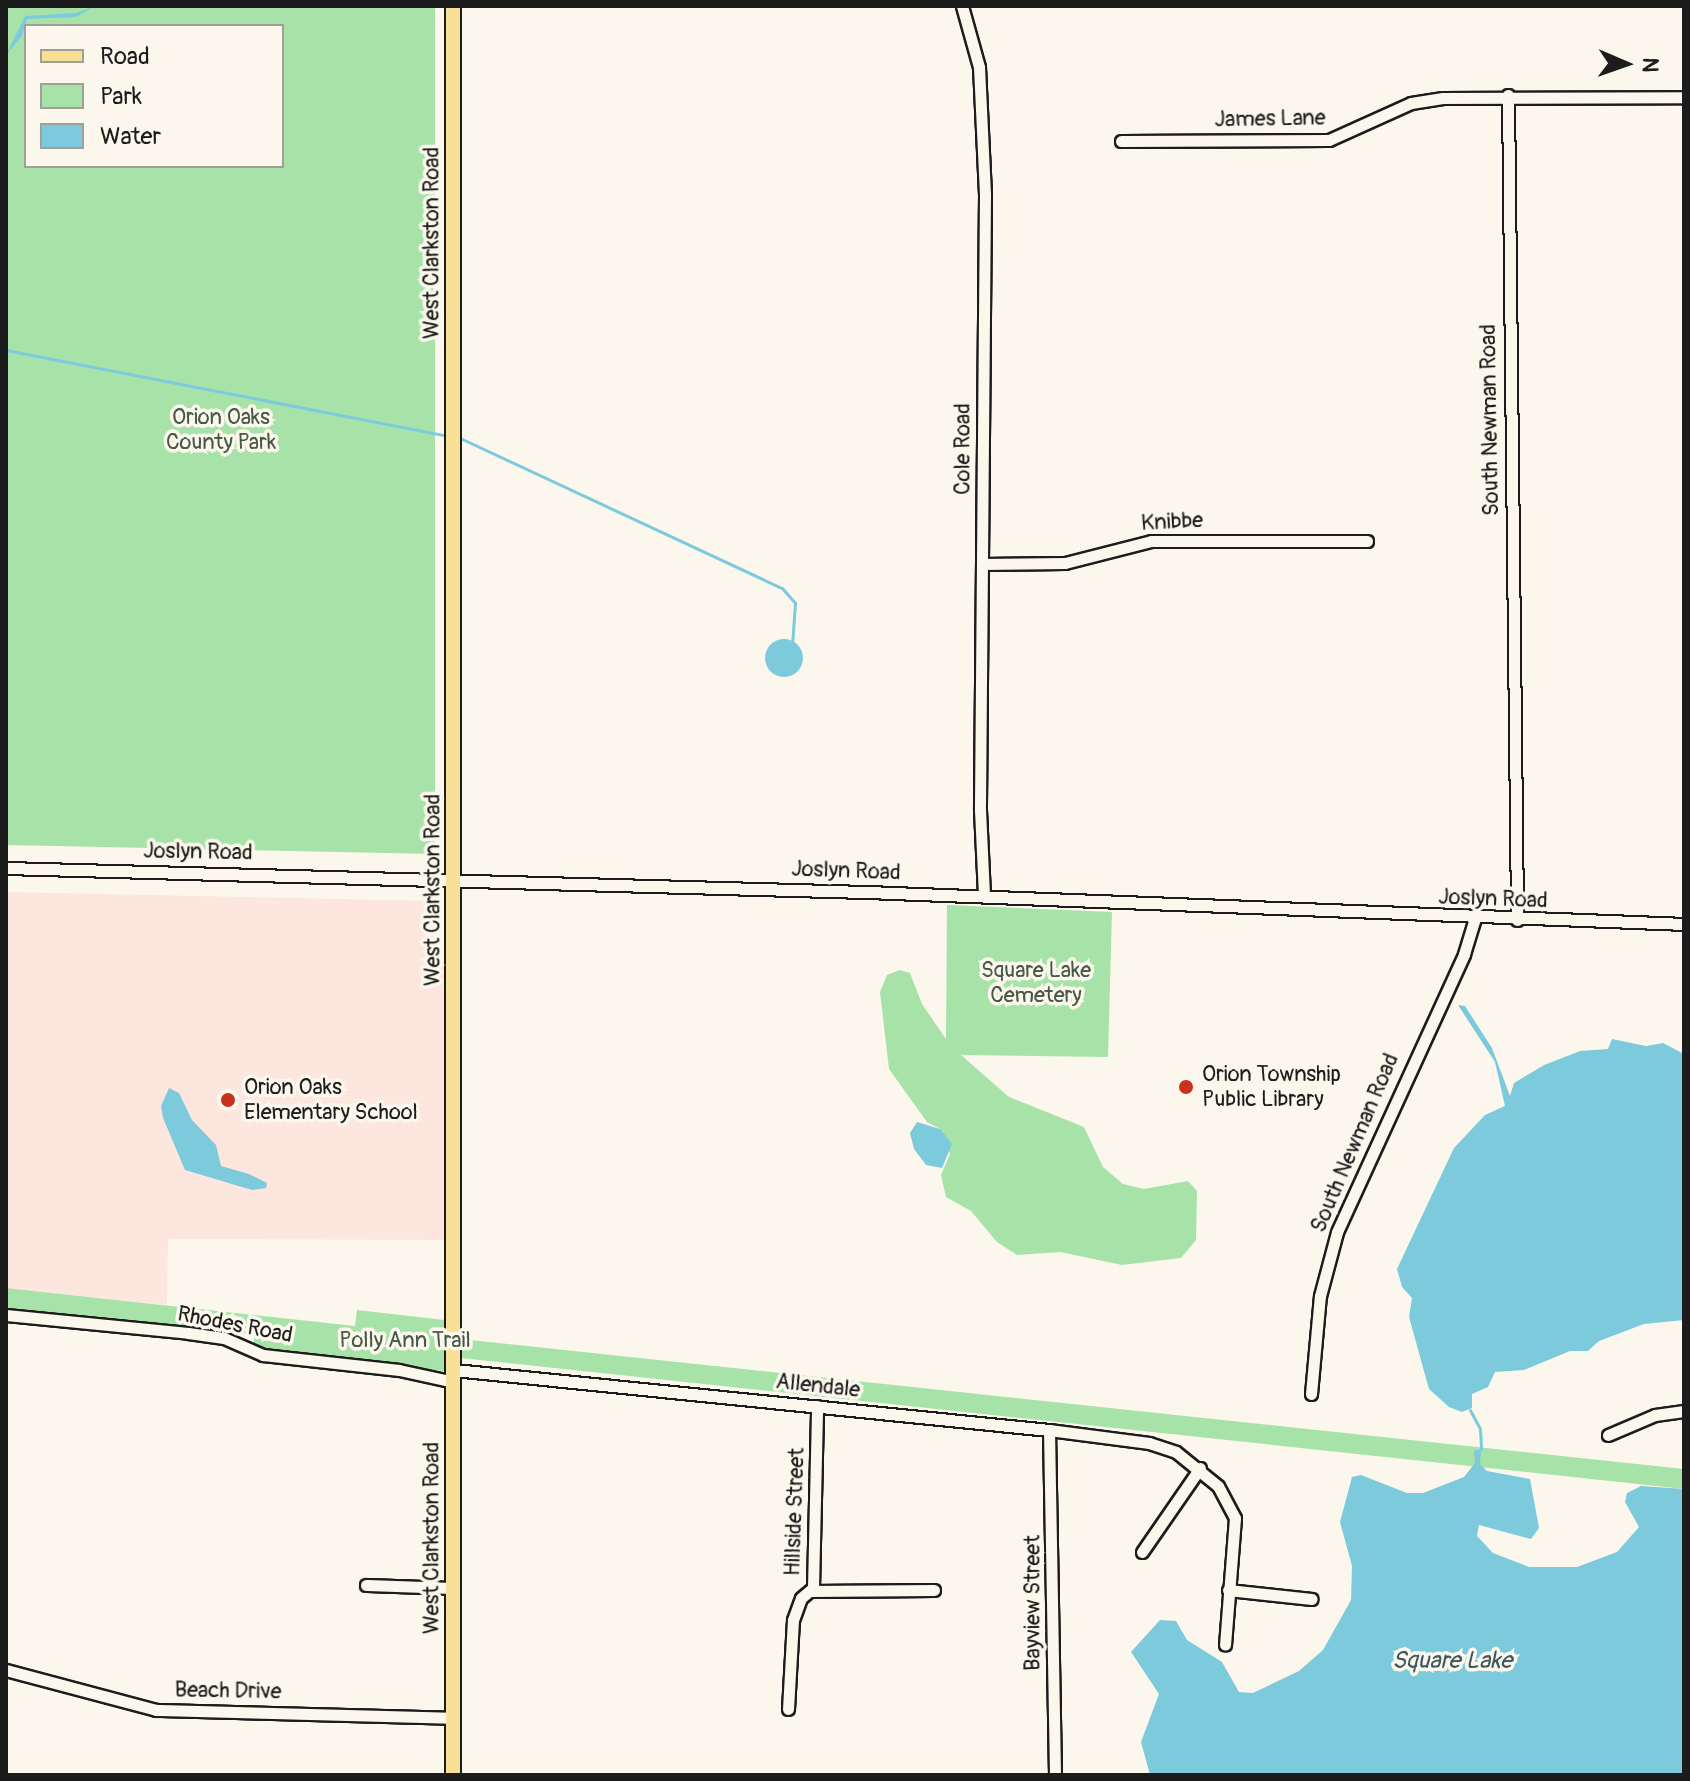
<!DOCTYPE html>
<html>
<head>
<meta charset="utf-8">
<style>
	body { margin:0 }
	#map { position:relative; width:1690px; height:1781px; overflow:hidden; background:#fbf7ec; font-family:Pangolin,sans-serif }
	div>[style] { position:absolute }
	.built>* { inset:0; background:#fce6de }
	.green>* { inset:0; background:#a7e3a9 }
	.water>* { inset:0; background:#7dcadc }
	.round { border-radius:50% }
	.stream>* { height:3px; margin:-1.5px; padding:0 1.5px; transform-origin:1.5px; border-radius:1.5px; background:#7dcadc }
	.roads { filter:drop-shadow(2px 0 #1c1c1c) drop-shadow(-2px 0 #1c1c1c) drop-shadow(0 2px #1c1c1c) drop-shadow(0 -2px #1c1c1c) }
	.minor>* { height:11px; margin:-5.5px; padding:0 5.5px; transform-origin:5.5px; border-radius:5.5px; background:#fbf7ec }
	.major>* { height:14px; margin:-7px; padding:0 7px; transform-origin:7px; border-radius:7px; background:#fadf96 }
	.dots>* { width:22px; height:22px; translate:-50% -50%; box-sizing:border-box; border:4px solid #fbf7ec; border-radius:50% }
	span { translate:-50% -50%; white-space:nowrap; text-align:center; line-height:1.15; -webkit-text-stroke:7px #fbf7ec; paint-order:stroke }
	.street-label { font-size:22px; color:#1c1c1c }
	.park-label { font-size:22px; color:#465846 }
	.poi-label { font-size:22px; color:#1c1c1c }
	.left { translate:0 -50%; text-align:left }
	.water-label { font-size:24px; color:#3e595f; font-style:italic }
	.frame { position:absolute; inset:0; border:8px solid #1c1c1c; pointer-events:none }
	.legend { position:absolute; left:24px; top:24px; width:260px; height:144px; box-sizing:border-box; background:#fbf7ec; border:2px solid #a29f99; margin:0; padding:10px 14px; list-style:none; font-size:24px; color:#1c1c1c }
	.legend li { display:flex; align-items:center; gap:16px; height:40px }
	.legend b { width:40px; border:2px solid #a29f99 }
	.north { position:absolute; left:1586px; top:24px; width:80px; height:80px; -webkit-text-stroke:6px #fbf7ec; paint-order:stroke; rotate:92deg; font-size:22px; font-weight:700; line-height:32px; text-align:center; color:#1c1c1c }
	.north::after { content:''; display:block; margin:auto; width:28px; height:36px; background:#1c1c1c; clip-path:polygon(50% 0,100% 100%,50% 72%,0 100%) }
</style>
</head>
<body>
<div id="map">
	<div class="built">
		<i style="clip-path:polygon(6px 892px,434px 901px,434px 962px,449px 962px,450px 1240px,168px 1239px,167px 1305px,6px 1288px)"></i>
	</div>
	<div class="green">
		<i style="clip-path:polygon(evenodd,6px 6px,435px 6px,435px 854px,6px 845px,6px 6px,26px 26px,282px 26px,282px 166px,26px 166px,26px 26px)"></i>
		<i style="clip-path:polygon(947px 905px,1112px 912px,1108px 1057px,961px 1055px,1009px 1097px,1084px 1127px,1103px 1167px,1123px 1184px,1144px 1189px,1188px 1181px,1197px 1191px,1196px 1240px,1181px 1258px,1122px 1265px,1060px 1252px,1017px 1255px,997px 1242px,971px 1211px,946px 1197px,941px 1175px,950px 1154px,940px 1129px,927px 1122px,889px 1069px,880px 992px,887px 975px,900px 970px,910px 973px,922px 1004px,946px 1039px)"></i>
		<i style="clip-path:polygon(6px 1288px,355px 1326px,357px 1310px,444px 1320px,444px 1371px,254px 1351px,254px 1335px,6px 1308px)"></i>
		<i style="clip-path:polygon(461px 1339px,1684px 1469px,1684px 1489px,461px 1358px)"></i>
	</div>
	<div class="water">
		<i style="clip-path:polygon(95px 6px,76px 17px,27px 19px,22px 36px,6px 55px,25px 16px,76px 13px)"></i>
		<i class="round" style="left:765px;top:639px;width:38px;height:38px"></i>
		<i style="clip-path:polygon(1458px 1005px,1465px 1006px,1492px 1048px,1510px 1096px,1514px 1083px,1544px 1065px,1580px 1051px,1608px 1049px,1612px 1039px,1646px 1046px,1663px 1043px,1684px 1054px,1684px 1320px,1644px 1324px,1599px 1341px,1588px 1351px,1570px 1351px,1524px 1370px,1495px 1372px,1488px 1387px,1472px 1394px,1472px 1408px,1462px 1412px,1449px 1407px,1429px 1389px,1409px 1317px,1412px 1298px,1402px 1287px,1397px 1269px,1454px 1148px,1485px 1115px,1505px 1106px,1495px 1062px)"></i>
		<i style="clip-path:polygon(169px 1088px,179px 1093px,192px 1120px,216px 1145px,221px 1166px,249px 1174px,267px 1183px,266px 1188px,252px 1190px,185px 1170px,163px 1118px,161px 1106px)"></i>
		<i style="clip-path:polygon(917px 1122px,940px 1129px,952px 1144px,942px 1168px,926px 1165px,914px 1149px,910px 1133px)"></i>
		<i style="clip-path:polygon(1481px 1449px,1480px 1464px,1487px 1471px,1530px 1479px,1539px 1528px,1531px 1539px,1479px 1525px,1477px 1536px,1493px 1553px,1529px 1567px,1577px 1567px,1617px 1552px,1639px 1527px,1625px 1502px,1627px 1493px,1641px 1486px,1684px 1489px,1684px 1775px,1150px 1775px,1141px 1742px,1159px 1694px,1131px 1652px,1160px 1620px,1176px 1621px,1187px 1640px,1222px 1662px,1239px 1692px,1253px 1693px,1299px 1671px,1323px 1650px,1351px 1600px,1352px 1566px,1340px 1522px,1352px 1477px,1361px 1475px,1407px 1493px,1423px 1493px,1464px 1477px,1475px 1463px,1474px 1451px)"></i>
	</div>
	<div class="stream">
		<i style="left:6px;top:350px;width:450px;rotate:11deg"></i>
		<i style="left:460px;top:438px;width:355px;rotate:25deg"></i>
		<i style="left:782px;top:588px;width:20px;rotate:49deg"></i>
		<i style="left:795px;top:603px;width:39px;rotate:94deg"></i>
		<i style="left:1470px;top:1410px;width:21px;rotate:62deg"></i>
		<i style="left:1480px;top:1429px;width:20px;rotate:87deg"></i>
	</div>
	<div class="roads">
		<div class="minor">
			<i style="left:962px;top:6px;width:63px;rotate:74.4deg"></i>
			<i style="left:979px;top:67px;width:128px;rotate:87.3deg"></i>
			<i style="left:985px;top:195px;width:615px;rotate:90.47deg"></i>
			<i style="left:980px;top:810px;width:86px;rotate:87.3deg"></i>
			<i style="left:1508px;top:95px;width:825px;rotate:89.37deg"></i>
			<i style="left:1121px;top:141px;width:208px;rotate:-0.3deg"></i>
			<i style="left:1329px;top:140px;width:90px;rotate:-24.3deg"></i>
			<i style="left:1411px;top:103px;width:32px;rotate:-9deg"></i>
			<i style="left:1443px;top:98px;width:241px;rotate:-0.2deg"></i>
			<i style="left:982px;top:564px;width:83px;rotate:-0.7deg"></i>
			<i style="left:1065px;top:563px;width:89px;rotate:-14.3deg"></i>
			<i style="left:1151px;top:541px;width:216px"></i>
			<i style="left:6px;top:868px;width:861px;rotate:1.6deg"></i>
			<i style="left:867px;top:892px;width:818px;rotate:2.24deg"></i>
			<i style="left:6px;top:1315px;width:183px;rotate:5.6deg"></i>
			<i style="left:188px;top:1333px;width:36px;rotate:8deg"></i>
			<i style="left:224px;top:1338px;width:43px;rotate:23.6deg"></i>
			<i style="left:263px;top:1355px;width:137px;rotate:6.3deg"></i>
			<i style="left:399px;top:1370px;width:56px;rotate:12.3deg"></i>
			<i style="left:454px;top:1370px;width:598px;rotate:5.76deg"></i>
			<i style="left:1049px;top:1430px;width:101px;rotate:7.4deg"></i>
			<i style="left:1149px;top:1443px;width:28px;rotate:18deg"></i>
			<i style="left:1176px;top:1452px;width:54px;rotate:39deg"></i>
			<i style="left:1218px;top:1486px;width:36px;rotate:62deg"></i>
			<i style="left:1235px;top:1518px;width:127px;rotate:94.5deg"></i>
			<i style="left:1311px;top:1394px;width:98px;rotate:-84.8deg"></i>
			<i style="left:1320px;top:1296px;width:66px;rotate:-75.1deg"></i>
			<i style="left:1337px;top:1232px;width:306px;rotate:-65.4deg"></i>
			<i style="left:1464px;top:954px;width:37px;rotate:-73deg"></i>
			<i style="left:1049px;top:1430px;width:345px;rotate:89deg"></i>
			<i style="left:1608px;top:1435px;width:51px;rotate:-23.1deg"></i>
			<i style="left:1655px;top:1415px;width:29px;rotate:-8deg"></i>
			<i style="left:1142px;top:1552px;width:102px;rotate:-55.4deg"></i>
			<i style="left:366px;top:1585px;width:87px;rotate:2deg"></i>
			<i style="left:1228px;top:1590px;width:84px;rotate:6.1deg"></i>
			<i style="left:811px;top:1591px;width:123px;rotate:-0.5deg"></i>
			<i style="left:6px;top:1670px;width:155px;rotate:14.9deg"></i>
			<i style="left:156px;top:1710px;width:298px;rotate:1.5deg"></i>
			<i style="left:788px;top:1709px;width:89px;rotate:-86.8deg"></i>
			<i style="left:793px;top:1620px;width:23px;rotate:-70deg"></i>
			<i style="left:801px;top:1598px;width:16px;rotate:-40deg"></i>
			<i style="left:813px;top:1588px;width:182px;rotate:-88.7deg"></i>
		</div>
		<div class="major">
			<i style="left:453px;top:1775px;width:1769px;rotate:-90deg"></i>
		</div>
	</div>
	<div class="dots">
		<i style="left:1186px;top:1087px;background:#c8321e"></i>
		<i style="left:228px;top:1100px;background:#c8321e"></i>
	</div>
	<div class="street-label">
		<span style="left:1270px;top:119px;rotate:-1deg">James Lane</span>
		<span style="left:432px;top:243px;rotate:-90deg">West Clarkston Road</span>
		<span style="left:1490px;top:420px;rotate:-91deg">South Newman Road</span>
		<span style="left:963px;top:449px;rotate:-90deg">Cole Road</span>
		<span style="left:1172px;top:522px;rotate:-3deg">Knibbe</span>
		<span style="left:198px;top:852px;rotate:1deg">Joslyn Road</span>
		<span style="left:846px;top:871px;rotate:2deg">Joslyn Road</span>
		<span style="left:433px;top:890px;rotate:-90deg">West Clarkston Road</span>
		<span style="left:1493px;top:899px;rotate:2deg">Joslyn Road</span>
		<span style="left:1355px;top:1143px;rotate:-67deg">South Newman Road</span>
		<span style="left:235px;top:1325px;rotate:11deg">Rhodes Road</span>
		<span style="left:818px;top:1386px;rotate:6deg">Allendale</span>
		<span style="left:795px;top:1512px;rotate:-88deg">Hillside Street</span>
		<span style="left:432px;top:1538px;rotate:-90deg">West Clarkston Road</span>
		<span style="left:1033px;top:1603px;rotate:-90deg">Bayview Street</span>
		<span style="left:228px;top:1691px;rotate:1deg">Beach Drive</span>
	</div>
	<div class="park-label">
		<span style="left:221px;top:430px">Orion Oaks<br>County Park</span>
		<span style="left:1036px;top:983px">Square Lake<br>Cemetery</span>
		<span style="left:405px;top:1341px">Polly Ann Trail</span>
	</div>
	<div class="poi-label">
		<span class="left" style="left:1202px;top:1087px">Orion Township<br>Public Library</span>
		<span class="left" style="left:244px;top:1100px">Orion Oaks<br>Elementary School</span>
	</div>
	<div class="water-label">
		<span style="left:1452px;top:1661px">Square Lake</span>
	</div>
	<div class="frame"></div>
	<ul class="legend">
	<li><b style="height:10px;background:#fadf96"></b>Road</li>
	<li><b style="height:22px;background:#a7e3a9"></b>Park</li>
	<li><b style="height:22px;background:#7dcadc"></b>Water</li>
	</ul>
	<div class="north">N</div>
</div>
</body>
</html>
